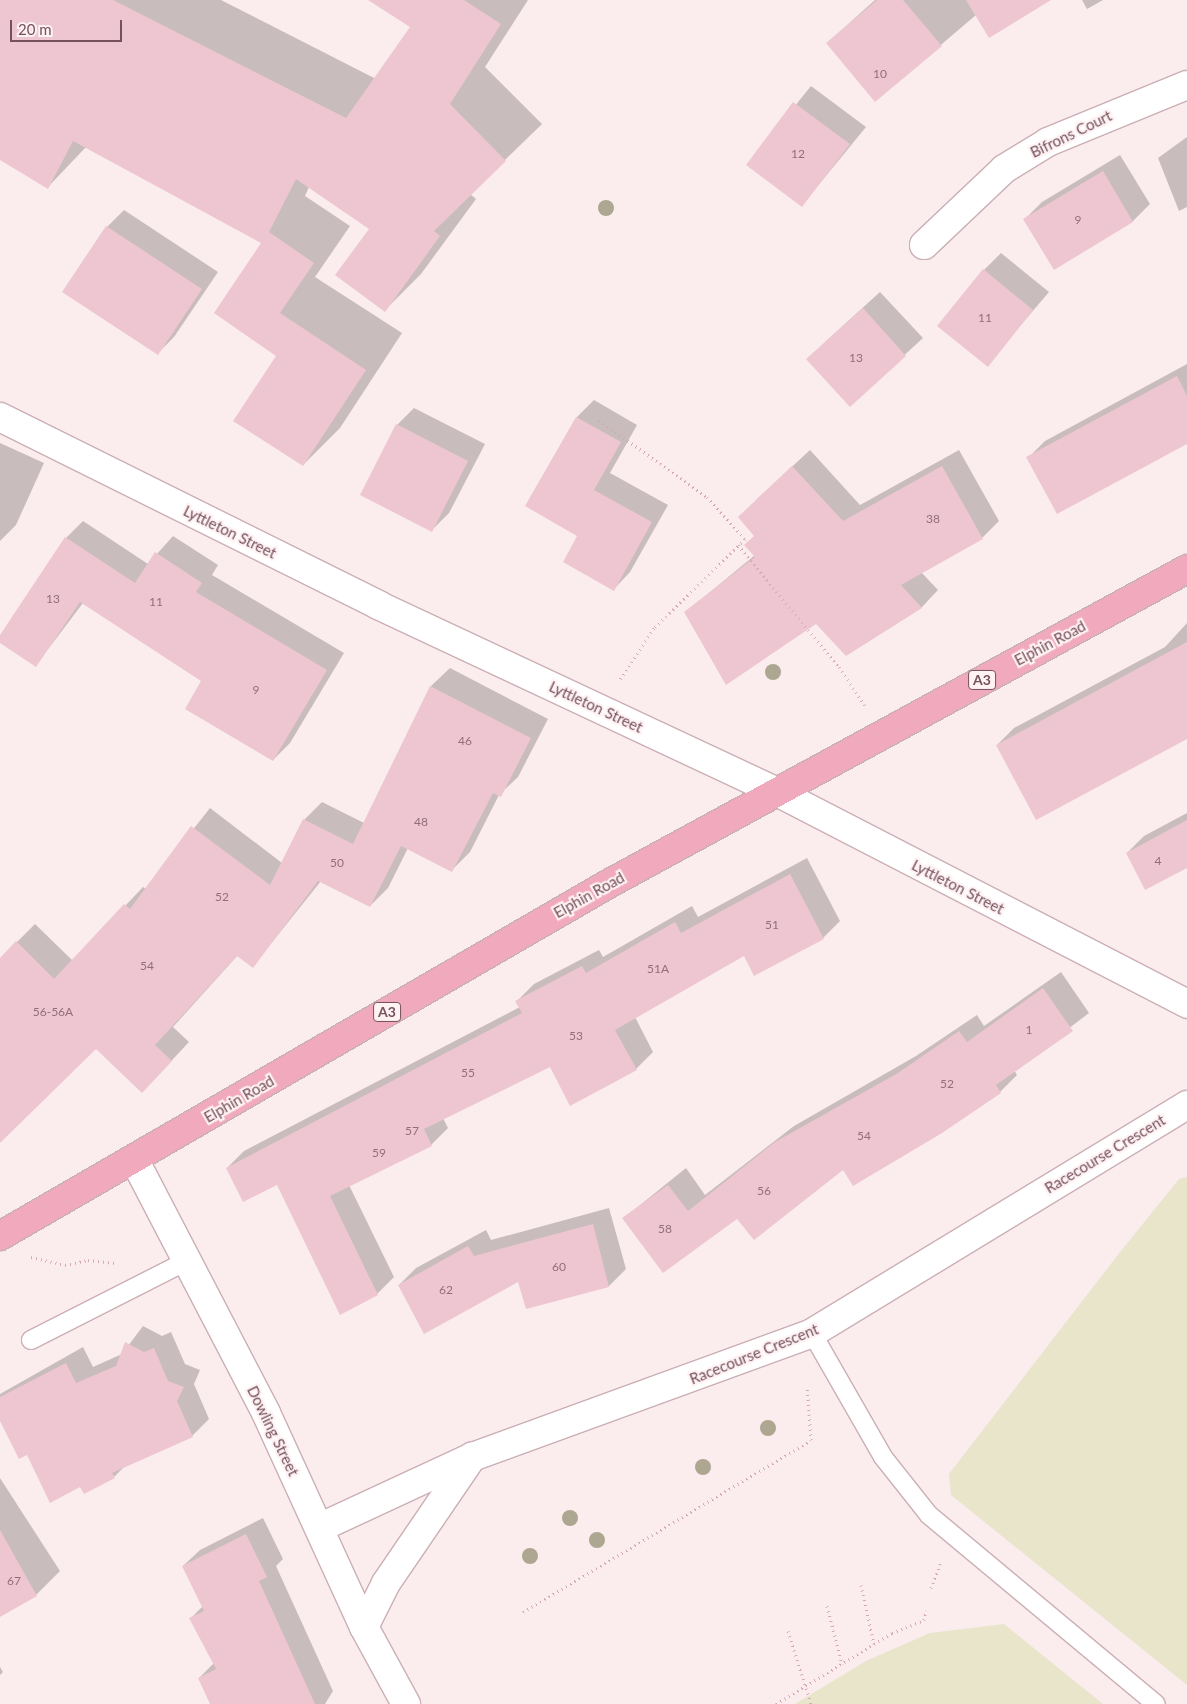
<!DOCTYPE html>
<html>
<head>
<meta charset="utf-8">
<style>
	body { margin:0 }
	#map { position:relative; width:1187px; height:1704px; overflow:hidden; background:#fbeced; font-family:Lato,sans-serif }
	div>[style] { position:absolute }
	.green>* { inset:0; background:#e8e5cb }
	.shadow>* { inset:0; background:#0003 }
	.building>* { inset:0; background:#eec6d2 }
	.path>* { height:3px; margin-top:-1.5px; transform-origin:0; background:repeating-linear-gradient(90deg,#d4a8b6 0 1px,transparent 0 5px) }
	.roads { filter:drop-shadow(1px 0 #cbafb6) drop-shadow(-1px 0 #cbafb6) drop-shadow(0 1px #cbafb6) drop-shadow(0 -1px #cbafb6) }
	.service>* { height:18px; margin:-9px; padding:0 9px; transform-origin:9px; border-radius:9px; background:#fff }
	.minor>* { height:28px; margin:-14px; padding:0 14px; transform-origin:14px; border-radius:14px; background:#fff }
	.tertiary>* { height:28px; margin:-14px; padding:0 14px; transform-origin:14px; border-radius:14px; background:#fff }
	.trunk>* { height:28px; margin:-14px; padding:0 14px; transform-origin:14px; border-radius:14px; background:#f1aabd }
	.trees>* { width:16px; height:16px; margin:-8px; border-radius:50%; background:#ada690 }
	span { translate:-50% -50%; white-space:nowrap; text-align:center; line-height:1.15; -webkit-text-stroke:4.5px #fef2f3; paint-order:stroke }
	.number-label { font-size:12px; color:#936e7a }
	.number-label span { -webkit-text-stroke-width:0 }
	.shield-label span { padding:1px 4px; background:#fef2f3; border:1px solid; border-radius:4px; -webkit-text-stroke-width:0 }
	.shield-label { font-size:14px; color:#75505d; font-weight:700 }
	.street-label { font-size:15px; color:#75505d }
	.scale { position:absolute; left:10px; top:20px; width:112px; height:22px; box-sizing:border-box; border:2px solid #75505d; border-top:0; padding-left:6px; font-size:15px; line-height:18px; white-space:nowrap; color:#75505d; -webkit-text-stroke:4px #fef2f3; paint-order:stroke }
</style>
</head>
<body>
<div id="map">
	<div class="green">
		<i style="clip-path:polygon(1187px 1177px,1187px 1685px,951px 1495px,949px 1474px,1117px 1256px,1179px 1179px)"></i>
		<i style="clip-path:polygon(1004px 1624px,1103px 1704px,795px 1704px,866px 1661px,930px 1633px)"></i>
	</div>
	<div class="shadow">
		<i style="clip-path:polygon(0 0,221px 0,376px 79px,412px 27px,370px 0,528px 0,485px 67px,542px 124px,470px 194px,476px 199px,421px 274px,385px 310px,371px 229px,309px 187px,305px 196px,350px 226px,315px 277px,402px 333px,340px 428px,303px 465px,278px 355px,263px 242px,86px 147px,47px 188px)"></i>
		<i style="clip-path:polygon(875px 0,1049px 0,976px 15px,876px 100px,827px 43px)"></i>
		<i style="clip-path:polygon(1082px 0,1103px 0,1087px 9px)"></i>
		<i style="clip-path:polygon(811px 86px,866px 127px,802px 205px,748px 164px)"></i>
		<i style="clip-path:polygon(1187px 137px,1187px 207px,1179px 211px,1158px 158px)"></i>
		<i style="clip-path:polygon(1120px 155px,1150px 204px,1133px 221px,1054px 268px,1025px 219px,1042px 202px)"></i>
		<i style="clip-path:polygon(124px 210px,218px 272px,174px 337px,157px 354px,107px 227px)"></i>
		<i style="clip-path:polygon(1001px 253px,1049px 292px,987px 365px,984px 270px)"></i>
		<i style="clip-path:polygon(880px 292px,923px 338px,850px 405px,825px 342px)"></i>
		<i style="clip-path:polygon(1187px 364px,1187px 443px,1028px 458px,1045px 441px)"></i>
		<i style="clip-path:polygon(594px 400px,637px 425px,610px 473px,668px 505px,630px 572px,614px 589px,579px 536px,527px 506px,577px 417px)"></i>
		<i style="clip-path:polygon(414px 408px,485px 444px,449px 513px,432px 530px,397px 425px)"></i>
		<i style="clip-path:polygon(0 443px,44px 463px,16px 525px,0 541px)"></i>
		<i style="clip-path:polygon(810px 450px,860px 505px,959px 450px,999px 521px,982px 538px,921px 572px,938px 590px,922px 607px,846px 655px,817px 622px,686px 612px,755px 555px,756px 500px)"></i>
		<i style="clip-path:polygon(83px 521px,148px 564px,173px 536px,218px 565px,212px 575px,344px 653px,290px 743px,273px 760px,203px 681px,83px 603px,36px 665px,0 641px,66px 538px)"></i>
		<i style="clip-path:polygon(1187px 623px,1187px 694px,997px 745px,1014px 728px,1165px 647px)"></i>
		<i style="clip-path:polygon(450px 668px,548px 719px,518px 777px,499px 795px,470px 852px,452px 870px,408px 848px,388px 888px,370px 906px,321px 881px,253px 966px,238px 955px,173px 1027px,189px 1042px,160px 1073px,96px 1048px,0 1130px,0 960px,17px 942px,35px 924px,73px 961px,143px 887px,146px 889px,210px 808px,282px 863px,304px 820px,322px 802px,364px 823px,431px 686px)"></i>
		<i style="clip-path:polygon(1187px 813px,1187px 866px,1127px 853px,1144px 836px)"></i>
		<i style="clip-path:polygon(807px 858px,840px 921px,823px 938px,744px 954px,635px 1017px,653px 1052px,636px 1069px,550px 1065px,443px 1118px,448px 1128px,431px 1145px,349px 1185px,394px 1277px,377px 1294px,277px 1183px,227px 1168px,244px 1151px,520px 1007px,517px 1001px,534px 984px,599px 950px,603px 957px,692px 906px,698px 917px)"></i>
		<i style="clip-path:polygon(1061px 972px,1089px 1013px,1014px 1070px,1017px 1075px,1000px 1092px,737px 1217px,624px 1218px,686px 1168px,705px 1195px,794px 1126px,916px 1056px,977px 1015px,984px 1026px)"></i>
		<i style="clip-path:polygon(609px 1208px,626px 1269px,609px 1286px,527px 1308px,519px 1280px,399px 1285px,416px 1268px,486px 1230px,491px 1240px)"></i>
		<i style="clip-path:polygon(143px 1326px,162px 1336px,171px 1332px,185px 1364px,200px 1370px,194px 1384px,209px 1419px,192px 1436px,125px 1466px,114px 1477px,80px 1486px,27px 1454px,0 1419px,0 1394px,83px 1347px,93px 1367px,122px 1354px)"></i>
		<i style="clip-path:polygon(0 1478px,60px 1571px,36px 1595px,0 1615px)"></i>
		<i style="clip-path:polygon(263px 1518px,283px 1559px,276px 1566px,333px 1691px,325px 1704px,211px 1704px,199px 1678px,214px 1663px,191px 1618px,203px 1606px,183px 1566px,200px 1550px)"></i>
		<i style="clip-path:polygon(0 1667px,3px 1672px,0 1675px)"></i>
	</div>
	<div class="building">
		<i style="clip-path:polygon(0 0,113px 0,346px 118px,410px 27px,368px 0,464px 0,501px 24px,450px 104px,506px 161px,434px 231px,440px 236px,385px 312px,335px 275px,369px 229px,296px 179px,269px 232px,314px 263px,280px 313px,366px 370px,303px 466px,233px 421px,276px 356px,214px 313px,261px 243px,73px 141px,48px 189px,0 160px)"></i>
		<i style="clip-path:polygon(877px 0,903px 0,942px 46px,875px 102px,826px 43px)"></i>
		<i style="clip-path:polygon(966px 0,1051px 0,989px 38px)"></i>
		<i style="clip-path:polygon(793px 102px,850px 144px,802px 207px,746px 165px)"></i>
		<i style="clip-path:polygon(1103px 171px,1133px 222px,1054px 270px,1023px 219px)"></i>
		<i style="clip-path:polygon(106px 226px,202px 289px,158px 355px,62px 292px)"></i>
		<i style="clip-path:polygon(983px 269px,1033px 310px,988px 367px,937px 326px)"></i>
		<i style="clip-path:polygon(863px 308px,906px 356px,850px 407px,806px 359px)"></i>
		<i style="clip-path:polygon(1177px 376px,1187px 396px,1187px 444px,1057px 514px,1026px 457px)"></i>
		<i style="clip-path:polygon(576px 417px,621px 442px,594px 490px,652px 522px,614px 591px,563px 562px,577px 536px,525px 506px)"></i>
		<i style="clip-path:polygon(396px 424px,468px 461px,432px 532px,360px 495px)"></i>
		<i style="clip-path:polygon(792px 466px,843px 521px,942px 466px,983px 539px,901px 585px,922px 608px,846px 656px,816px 624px,726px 685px,684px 612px,755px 557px,744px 545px,754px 536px,738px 517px)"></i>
		<i style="clip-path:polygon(65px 537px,135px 583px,155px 552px,202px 583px,196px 592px,327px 670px,273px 761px,185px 709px,201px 681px,80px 602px,36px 667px,0 643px,0 635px)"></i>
		<i style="clip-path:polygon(1187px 642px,1187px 739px,1036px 820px,996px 745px)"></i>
		<i style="clip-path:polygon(430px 686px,531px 738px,501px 797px,493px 793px,452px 872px,401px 846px,370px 907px,318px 881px,253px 968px,237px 956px,155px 1045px,172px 1061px,142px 1093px,96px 1049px,0 1143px,0 958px,16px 941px,54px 979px,124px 904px,130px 909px,191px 826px,270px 885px,303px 819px,353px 844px)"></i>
		<i style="clip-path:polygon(1187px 820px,1187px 868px,1145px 890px,1126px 853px)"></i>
		<i style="clip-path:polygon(790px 874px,824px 939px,754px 976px,744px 956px,615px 1030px,637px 1070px,570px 1106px,550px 1067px,424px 1129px,432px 1146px,330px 1196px,378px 1295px,340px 1315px,277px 1185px,243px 1202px,226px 1168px,522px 1013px,515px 1001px,582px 966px,586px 973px,675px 922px,681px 933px)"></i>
		<i style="clip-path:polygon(1043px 988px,1073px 1031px,996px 1085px,1001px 1093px,942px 1133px,853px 1186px,843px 1170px,754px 1240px,737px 1219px,663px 1273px,622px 1218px,668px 1185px,688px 1211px,775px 1142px,898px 1073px,959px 1031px,967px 1042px)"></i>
		<i style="clip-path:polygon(593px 1224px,609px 1287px,526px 1309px,518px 1282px,424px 1334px,398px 1285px,468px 1246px,474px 1256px)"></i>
		<i style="clip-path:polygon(125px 1342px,144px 1352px,154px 1348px,168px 1381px,184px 1387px,177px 1401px,193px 1437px,112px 1473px,115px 1478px,84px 1494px,80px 1487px,50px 1503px,27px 1455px,19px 1459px,0 1421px,0 1397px,66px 1363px,76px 1383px,116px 1366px)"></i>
		<i style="clip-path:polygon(0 1530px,37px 1596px,0 1617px)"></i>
		<i style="clip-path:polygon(246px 1534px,267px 1577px,259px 1581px,315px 1704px,210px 1704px,198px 1678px,216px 1669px,189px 1618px,204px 1611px,182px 1566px)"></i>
	</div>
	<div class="path">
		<i style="left:599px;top:420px;width:133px;rotate:35.5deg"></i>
		<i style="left:707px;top:497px;width:57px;rotate:47.9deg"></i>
		<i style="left:745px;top:539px;width:127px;rotate:135.6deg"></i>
		<i style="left:654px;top:628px;width:64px;rotate:123.4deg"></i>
		<i style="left:738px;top:545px;width:158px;rotate:50.4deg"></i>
		<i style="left:839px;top:667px;width:48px;rotate:56deg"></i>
		<i style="left:31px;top:1257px;width:35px;rotate:13deg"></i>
		<i style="left:65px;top:1265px;width:24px;rotate:-12deg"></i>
		<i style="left:88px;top:1260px;width:30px;rotate:6deg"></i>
		<i style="left:861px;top:1585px;width:60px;rotate:77.6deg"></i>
		<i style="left:931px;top:1588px;width:28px;rotate:-69deg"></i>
		<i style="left:827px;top:1606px;width:60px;rotate:75.5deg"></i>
		<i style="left:523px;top:1612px;width:335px;rotate:-30.8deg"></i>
		<i style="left:811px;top:1440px;width:54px;rotate:-94.2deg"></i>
		<i style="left:788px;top:1631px;width:77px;rotate:72.5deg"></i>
		<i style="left:776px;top:1704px;width:136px;rotate:-31.5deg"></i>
		<i style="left:892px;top:1633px;width:35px;rotate:-22deg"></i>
		<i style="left:924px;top:1620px;width:10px;rotate:-79deg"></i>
	</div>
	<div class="roads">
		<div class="service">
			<i style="left:812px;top:1333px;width:143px;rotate:60.2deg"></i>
			<i style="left:883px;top:1457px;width:74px;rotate:51.6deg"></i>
			<i style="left:929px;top:1515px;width:295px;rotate:39.8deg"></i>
			<i style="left:31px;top:1340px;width:175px;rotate:-26.9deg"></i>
		</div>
		<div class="minor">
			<i style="left:924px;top:245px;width:110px;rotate:-43.5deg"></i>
			<i style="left:1004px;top:169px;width:52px;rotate:-31.5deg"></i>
			<i style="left:1048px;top:142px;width:150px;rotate:-22.3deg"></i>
			<i style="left:0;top:417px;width:422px;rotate:26.4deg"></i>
			<i style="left:378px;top:605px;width:441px;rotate:25.1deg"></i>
			<i style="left:777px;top:792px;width:462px;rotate:27.3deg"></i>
			<i style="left:319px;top:1528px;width:169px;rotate:-24.9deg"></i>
			<i style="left:472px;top:1457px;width:362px;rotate:-20deg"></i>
			<i style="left:812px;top:1333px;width:439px;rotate:-31.3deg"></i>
		</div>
		<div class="tertiary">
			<i style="left:135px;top:1161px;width:284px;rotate:62.5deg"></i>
			<i style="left:266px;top:1413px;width:235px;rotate:65.4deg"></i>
			<i style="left:364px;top:1627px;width:88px;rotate:61.4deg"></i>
			<i style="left:364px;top:1627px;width:49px;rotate:-63.4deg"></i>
			<i style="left:386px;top:1583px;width:153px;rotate:-55.7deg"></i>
		</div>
		<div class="trunk">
			<i style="left:0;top:1236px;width:705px;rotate:-30.06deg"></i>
			<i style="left:610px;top:883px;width:657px;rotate:-28.55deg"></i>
		</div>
	</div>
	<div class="trees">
		<i style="left:606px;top:208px"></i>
		<i style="left:773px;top:672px"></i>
		<i style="left:768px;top:1428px"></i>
		<i style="left:703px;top:1467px"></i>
		<i style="left:570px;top:1518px"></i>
		<i style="left:597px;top:1540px"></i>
		<i style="left:530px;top:1556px"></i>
	</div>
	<div class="number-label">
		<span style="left:880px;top:74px">10</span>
		<span style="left:798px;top:154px">12</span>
		<span style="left:1078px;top:220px">9</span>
		<span style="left:985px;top:318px">11</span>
		<span style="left:856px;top:358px">13</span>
		<span style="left:933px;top:519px">38</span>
		<span style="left:53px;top:599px">13</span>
		<span style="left:156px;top:602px">11</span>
		<span style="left:256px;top:690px">9</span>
		<span style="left:465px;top:741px">46</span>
		<span style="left:421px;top:822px">48</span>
		<span style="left:1158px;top:861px">4</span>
		<span style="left:337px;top:863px">50</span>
		<span style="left:222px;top:897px">52</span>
		<span style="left:772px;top:925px">51</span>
		<span style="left:147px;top:966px">54</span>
		<span style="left:658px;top:969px">51A</span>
		<span style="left:53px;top:1012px">56-56A</span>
		<span style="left:1029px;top:1030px">1</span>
		<span style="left:576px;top:1036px">53</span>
		<span style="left:468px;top:1073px">55</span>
		<span style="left:947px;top:1084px">52</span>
		<span style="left:412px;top:1131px">57</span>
		<span style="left:864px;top:1136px">54</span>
		<span style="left:379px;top:1153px">59</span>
		<span style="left:764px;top:1191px">56</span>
		<span style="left:665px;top:1229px">58</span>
		<span style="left:559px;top:1267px">60</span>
		<span style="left:446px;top:1290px">62</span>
		<span style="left:14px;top:1581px">67</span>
	</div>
	<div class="shield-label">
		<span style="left:982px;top:680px">A3</span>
		<span style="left:387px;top:1012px">A3</span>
	</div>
	<div class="street-label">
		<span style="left:1071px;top:134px;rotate:-26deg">Bifrons Court</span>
		<span style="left:230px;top:532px;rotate:26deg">Lyttleton Street</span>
		<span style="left:1050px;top:643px;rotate:-28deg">Elphin Road</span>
		<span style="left:596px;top:707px;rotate:25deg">Lyttleton Street</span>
		<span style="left:958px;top:887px;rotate:27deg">Lyttleton Street</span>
		<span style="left:589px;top:895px;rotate:-29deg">Elphin Road</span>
		<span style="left:239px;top:1099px;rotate:-30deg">Elphin Road</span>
		<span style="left:1105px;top:1154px;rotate:-31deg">Racecourse Crescent</span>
		<span style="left:754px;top:1354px;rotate:-22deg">Racecourse Crescent</span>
		<span style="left:273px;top:1431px;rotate:64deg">Dowling Street</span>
	</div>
	<div class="scale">20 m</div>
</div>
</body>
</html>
